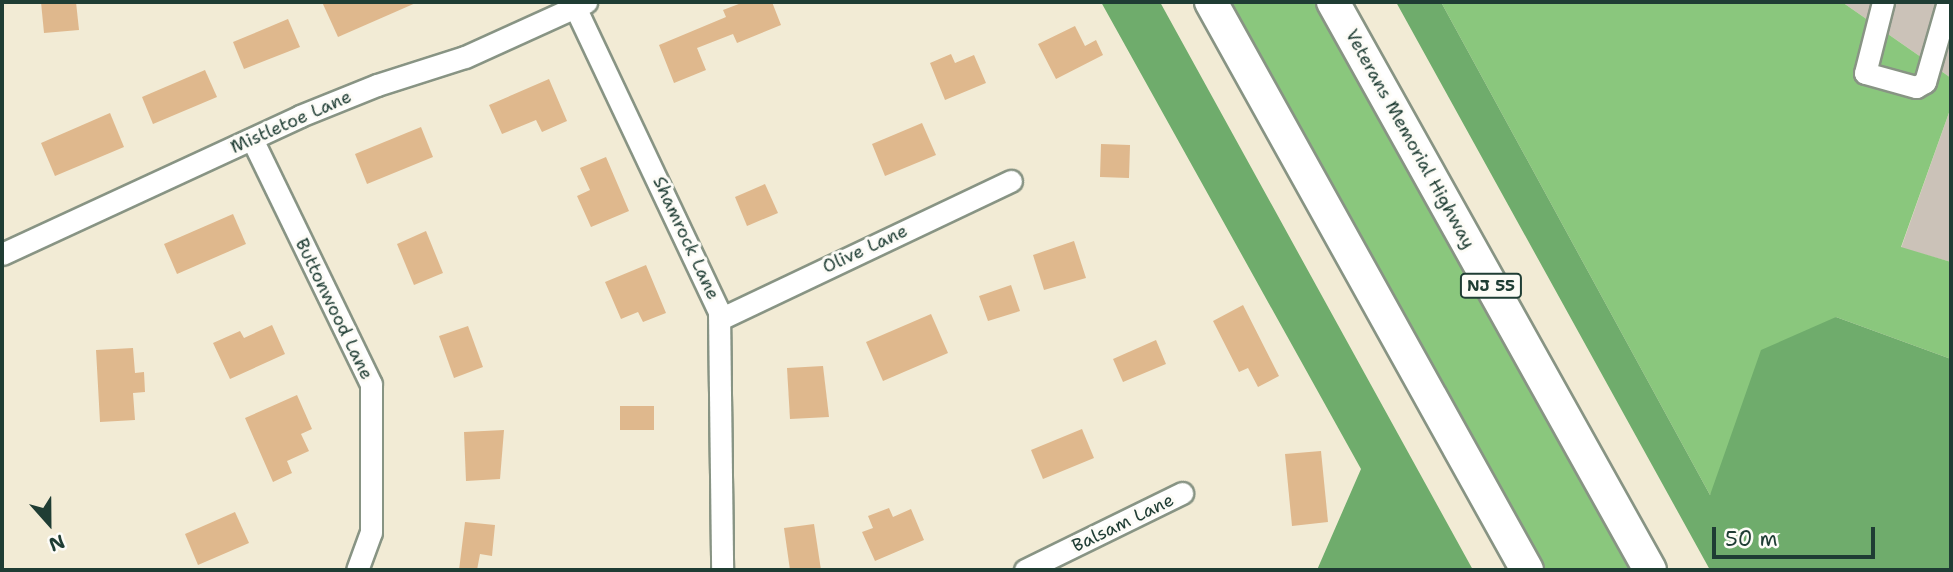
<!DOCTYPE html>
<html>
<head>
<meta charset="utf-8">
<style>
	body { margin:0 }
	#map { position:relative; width:1953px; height:572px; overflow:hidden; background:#f2ebd5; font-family:"Shantell Sans",sans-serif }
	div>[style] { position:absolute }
	.industrial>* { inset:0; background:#cbc2b8 }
	.green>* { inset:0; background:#8ac77d }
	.forest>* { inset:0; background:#6fac6c }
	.building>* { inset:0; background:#dfb88d }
	.roads { filter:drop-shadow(2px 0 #889484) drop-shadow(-2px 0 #889484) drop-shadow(0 2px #889484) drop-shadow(0 -2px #889484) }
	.minor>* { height:21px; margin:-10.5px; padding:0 10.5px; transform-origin:10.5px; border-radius:10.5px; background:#fff }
	.highway>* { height:32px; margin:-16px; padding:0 16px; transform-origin:16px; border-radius:16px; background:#fff }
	span { translate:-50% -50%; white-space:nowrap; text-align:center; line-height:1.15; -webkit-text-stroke:6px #fdfcf7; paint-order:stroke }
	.shield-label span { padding:2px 5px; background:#fdfcf7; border:2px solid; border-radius:5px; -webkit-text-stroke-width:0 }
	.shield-label { font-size:16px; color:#1f3d34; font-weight:700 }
	.street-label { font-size:18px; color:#1f3d34 }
	.frame { position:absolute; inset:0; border:4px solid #1f3d34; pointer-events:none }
	.north { position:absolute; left:14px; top:488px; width:70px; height:70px; -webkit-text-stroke:5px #fdfcf7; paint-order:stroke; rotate:159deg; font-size:19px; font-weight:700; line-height:28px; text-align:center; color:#1f3d34 }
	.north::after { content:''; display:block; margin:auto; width:24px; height:32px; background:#1f3d34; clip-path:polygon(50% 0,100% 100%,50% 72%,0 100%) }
	.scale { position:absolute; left:1712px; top:527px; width:163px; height:32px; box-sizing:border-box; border:4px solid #1f3d34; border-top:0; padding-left:9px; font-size:21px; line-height:24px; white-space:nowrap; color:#1f3d34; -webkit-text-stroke:5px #fdfcf7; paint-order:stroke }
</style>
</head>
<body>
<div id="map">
	<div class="industrial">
		<i style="clip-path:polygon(1842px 2px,1951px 2px,1951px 78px)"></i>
		<i style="clip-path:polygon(1951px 107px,1951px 262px,1901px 248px)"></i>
	</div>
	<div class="green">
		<i style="clip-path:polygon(1227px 2px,1317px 2px,1634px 570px,1543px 570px)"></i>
		<i style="clip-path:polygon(1441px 2px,1842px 2px,1951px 78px,1951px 107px,1901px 247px,1951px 262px,1951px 359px,1836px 317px,1710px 495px)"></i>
	</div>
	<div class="forest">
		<i style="clip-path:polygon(1101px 2px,1160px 2px,1473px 570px,1317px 570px,1361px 469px)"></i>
		<i style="clip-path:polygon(1396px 2px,1441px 2px,1710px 495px,1761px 350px,1836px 317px,1951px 359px,1951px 570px,1710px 570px)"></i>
	</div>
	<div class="building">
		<i style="clip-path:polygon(41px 2px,76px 2px,79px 30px,44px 33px)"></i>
		<i style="clip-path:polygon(322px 2px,418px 2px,338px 37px)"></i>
		<i style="clip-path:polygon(744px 2px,772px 2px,781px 25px,737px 43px,733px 34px,697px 48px,706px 70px,674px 83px,659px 45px,726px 17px,723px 10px)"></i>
		<i style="clip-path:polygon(288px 19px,300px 47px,244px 69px,233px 42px)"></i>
		<i style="clip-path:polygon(1075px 26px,1085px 46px,1096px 40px,1103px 55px,1056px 79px,1038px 44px)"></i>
		<i style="clip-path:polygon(951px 54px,955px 63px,974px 55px,986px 83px,945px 100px,930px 63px)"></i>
		<i style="clip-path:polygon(205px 70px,217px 97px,153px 124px,142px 97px)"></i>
		<i style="clip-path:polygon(549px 79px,567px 121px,542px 132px,536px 120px,502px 134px,489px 105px)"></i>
		<i style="clip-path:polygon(110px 113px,124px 147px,55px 176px,41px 143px)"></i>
		<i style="clip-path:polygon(922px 123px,936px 155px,885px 176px,872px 144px)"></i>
		<i style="clip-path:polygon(421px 127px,433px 157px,367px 184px,355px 154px)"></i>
		<i style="clip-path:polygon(1101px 144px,1130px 145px,1129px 178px,1100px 177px)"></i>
		<i style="clip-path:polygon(606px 157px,629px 211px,591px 227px,577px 196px,590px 190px,580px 168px)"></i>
		<i style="clip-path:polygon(765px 184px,778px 213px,747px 226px,735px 197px)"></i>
		<i style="clip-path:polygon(233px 214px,246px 244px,177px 274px,164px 244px)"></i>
		<i style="clip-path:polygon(426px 231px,443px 273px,414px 285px,397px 244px)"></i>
		<i style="clip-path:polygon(1074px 241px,1086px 278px,1044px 290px,1033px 255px)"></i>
		<i style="clip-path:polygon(646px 265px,666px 313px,643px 322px,638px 312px,621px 319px,605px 282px)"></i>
		<i style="clip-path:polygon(1011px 285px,1020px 311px,988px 321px,979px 296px)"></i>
		<i style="clip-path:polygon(1243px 305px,1279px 376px,1258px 387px,1248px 368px,1239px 372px,1213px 321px)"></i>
		<i style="clip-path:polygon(931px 314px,948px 353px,883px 381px,866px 342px)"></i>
		<i style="clip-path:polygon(272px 325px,285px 354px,230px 379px,213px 343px,240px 331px,244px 338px)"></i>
		<i style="clip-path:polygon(468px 326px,483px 367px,454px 378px,439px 336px)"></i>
		<i style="clip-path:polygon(1156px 340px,1166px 364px,1123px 382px,1113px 359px)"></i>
		<i style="clip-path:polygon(133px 348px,135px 373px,144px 372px,145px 392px,133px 393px,135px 420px,100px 422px,96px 350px)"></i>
		<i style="clip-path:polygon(823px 366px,829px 417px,790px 419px,787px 368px)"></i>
		<i style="clip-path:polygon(297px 395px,312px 429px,301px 434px,309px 451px,287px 461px,292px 473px,273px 482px,245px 418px)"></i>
		<i style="clip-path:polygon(620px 406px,654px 406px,654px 430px,620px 430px)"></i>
		<i style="clip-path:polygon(1082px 429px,1094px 458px,1043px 479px,1031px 450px)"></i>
		<i style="clip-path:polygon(504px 430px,500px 479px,466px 481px,464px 432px)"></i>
		<i style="clip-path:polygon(1321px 451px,1328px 522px,1292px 526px,1285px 454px)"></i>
		<i style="clip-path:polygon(889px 508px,893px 517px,911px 509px,924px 540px,875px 561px,862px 532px,873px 528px,868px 516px)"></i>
		<i style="clip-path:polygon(235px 512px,249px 543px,198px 565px,185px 534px)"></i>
		<i style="clip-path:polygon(465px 522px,495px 525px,492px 556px,480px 554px,477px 570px,459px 570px)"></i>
		<i style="clip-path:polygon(814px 524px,821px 570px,790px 570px,784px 528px)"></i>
	</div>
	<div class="roads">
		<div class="minor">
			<i style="left:1883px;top:2px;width:73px;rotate:104.2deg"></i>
			<i style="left:1865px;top:73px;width:53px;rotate:15.4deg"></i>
			<i style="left:1916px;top:87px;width:10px;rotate:-29deg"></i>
			<i style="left:1925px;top:82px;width:83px;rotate:-74deg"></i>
			<i style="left:575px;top:7px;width:336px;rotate:64.7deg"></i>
			<i style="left:719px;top:311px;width:259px;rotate:89.3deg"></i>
			<i style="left:252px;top:139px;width:272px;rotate:64.1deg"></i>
			<i style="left:371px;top:384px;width:148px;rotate:90deg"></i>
			<i style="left:371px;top:532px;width:40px;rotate:110.2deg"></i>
			<i style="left:2px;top:254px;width:328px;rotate:-24.8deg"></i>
			<i style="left:300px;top:116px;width:83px;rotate:-21.9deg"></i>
			<i style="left:377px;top:85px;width:92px;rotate:-17.7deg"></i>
			<i style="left:465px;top:57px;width:133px;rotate:-24.4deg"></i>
			<i style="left:720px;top:319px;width:322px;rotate:-25.4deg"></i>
			<i style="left:1025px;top:570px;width:175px;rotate:-26.1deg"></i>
		</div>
		<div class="highway">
			<i style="left:1211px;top:2px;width:650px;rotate:60.91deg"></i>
			<i style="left:1333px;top:2px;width:650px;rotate:60.83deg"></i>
		</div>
	</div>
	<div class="shield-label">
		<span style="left:1491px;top:286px">NJ 55</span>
	</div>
	<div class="street-label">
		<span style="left:291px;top:122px;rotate:-24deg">Mistletoe Lane</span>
		<span style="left:1410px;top:139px;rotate:61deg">Veterans Memorial Highway</span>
		<span style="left:686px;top:238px;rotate:65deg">Shamrock Lane</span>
		<span style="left:865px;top:249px;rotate:-25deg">Olive Lane</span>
		<span style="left:334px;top:309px;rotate:64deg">Buttonwood Lane</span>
		<span style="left:1123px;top:523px;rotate:-26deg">Balsam Lane</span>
	</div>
	<div class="frame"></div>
	<div class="north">N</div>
	<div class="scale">50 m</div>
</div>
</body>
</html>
